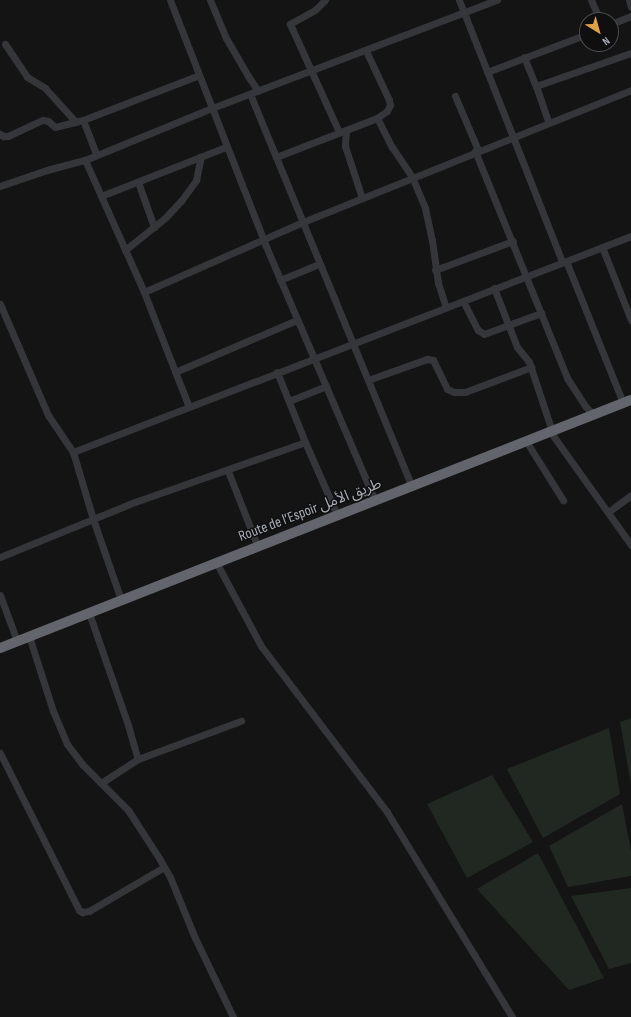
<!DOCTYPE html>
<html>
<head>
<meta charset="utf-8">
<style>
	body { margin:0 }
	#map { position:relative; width:631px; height:1017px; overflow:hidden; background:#141415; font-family:"Sofia Sans Condensed","Noto Sans Arabic",sans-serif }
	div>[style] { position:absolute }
	.green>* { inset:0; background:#212821 }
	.minor>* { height:7px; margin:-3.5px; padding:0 3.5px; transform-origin:3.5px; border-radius:3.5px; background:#35363a }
	.highway>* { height:10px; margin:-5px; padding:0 5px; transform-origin:5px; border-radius:5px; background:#62656b }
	span { translate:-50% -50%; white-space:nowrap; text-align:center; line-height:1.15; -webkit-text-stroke:3px #0f0f10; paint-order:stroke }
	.street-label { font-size:15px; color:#a7acb4 }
	.north { position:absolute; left:579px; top:12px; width:40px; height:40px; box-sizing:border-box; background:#0f0f10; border:1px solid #4c4e52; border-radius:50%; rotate:143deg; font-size:11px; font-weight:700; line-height:16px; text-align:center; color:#a7acb4 }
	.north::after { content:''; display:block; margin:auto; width:14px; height:18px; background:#dfa142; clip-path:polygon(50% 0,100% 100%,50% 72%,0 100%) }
</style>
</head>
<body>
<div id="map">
	<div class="green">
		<i style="clip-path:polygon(631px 718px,631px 785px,620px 722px)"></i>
		<i style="clip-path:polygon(609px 728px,620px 794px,543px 838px,507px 769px)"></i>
		<i style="clip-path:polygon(492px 775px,533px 842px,467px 878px,427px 804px)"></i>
		<i style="clip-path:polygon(622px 804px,631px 851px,631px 876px,568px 887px,549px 846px)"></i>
		<i style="clip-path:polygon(538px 853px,604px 978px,569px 990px,477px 889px)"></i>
		<i style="clip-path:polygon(631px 888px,631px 963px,609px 969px,571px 896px)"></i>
	</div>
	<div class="minor">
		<i style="left:170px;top:0;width:262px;rotate:68.7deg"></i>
		<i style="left:265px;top:244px;width:280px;rotate:66.8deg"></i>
		<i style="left:210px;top:0;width:41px;rotate:67.2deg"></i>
		<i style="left:226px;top:38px;width:44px;rotate:59.9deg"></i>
		<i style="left:248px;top:76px;width:18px;rotate:56deg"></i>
		<i style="left:325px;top:0;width:14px;rotate:135deg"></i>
		<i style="left:315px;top:10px;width:29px;rotate:151deg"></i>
		<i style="left:290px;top:24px;width:119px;rotate:65.6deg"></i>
		<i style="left:459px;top:0;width:282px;rotate:68.5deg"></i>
		<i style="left:591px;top:0;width:22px;rotate:66deg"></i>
		<i style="left:629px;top:0;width:7px;rotate:74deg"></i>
		<i style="left:611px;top:24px;width:22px;rotate:-22deg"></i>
		<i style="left:5px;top:44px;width:40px;rotate:56deg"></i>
		<i style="left:27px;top:77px;width:21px;rotate:31deg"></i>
		<i style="left:45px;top:88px;width:45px;rotate:47.7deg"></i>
		<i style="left:524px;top:57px;width:31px;rotate:68deg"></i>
		<i style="left:536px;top:86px;width:101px;rotate:-19.2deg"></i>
		<i style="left:487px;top:72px;width:107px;rotate:-20.8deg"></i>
		<i style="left:536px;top:86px;width:39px;rotate:71deg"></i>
		<i style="left:250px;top:94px;width:425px;rotate:67.6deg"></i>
		<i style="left:455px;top:96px;width:59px;rotate:66.9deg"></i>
		<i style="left:377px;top:118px;width:33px;rotate:63deg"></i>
		<i style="left:392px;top:147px;width:36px;rotate:56deg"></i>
		<i style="left:412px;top:177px;width:34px;rotate:67deg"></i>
		<i style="left:425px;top:208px;width:33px;rotate:78deg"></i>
		<i style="left:432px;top:240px;width:43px;rotate:82.1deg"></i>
		<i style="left:438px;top:283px;width:25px;rotate:72deg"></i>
		<i style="left:83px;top:120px;width:36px;rotate:69deg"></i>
		<i style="left:346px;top:130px;width:16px;rotate:94deg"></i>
		<i style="left:345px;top:146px;width:55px;rotate:71.9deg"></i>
		<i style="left:0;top:134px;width:4px;rotate:34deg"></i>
		<i style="left:3px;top:136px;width:5px"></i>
		<i style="left:8px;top:136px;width:38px;rotate:-25deg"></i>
		<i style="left:43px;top:120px;width:5px;rotate:11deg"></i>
		<i style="left:48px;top:121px;width:9px;rotate:41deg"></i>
		<i style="left:55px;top:127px;width:29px;rotate:-14deg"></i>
		<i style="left:83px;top:120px;width:124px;rotate:-21.2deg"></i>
		<i style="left:475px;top:151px;width:245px;rotate:67.9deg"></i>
		<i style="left:567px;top:378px;width:33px;rotate:57deg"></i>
		<i style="left:585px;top:406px;width:13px;rotate:45deg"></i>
		<i style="left:276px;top:157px;width:108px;rotate:-21.1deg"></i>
		<i style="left:377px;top:118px;width:12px;rotate:-35deg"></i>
		<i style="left:387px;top:111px;width:7px;rotate:-63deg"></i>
		<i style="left:390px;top:105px;width:5px;rotate:-101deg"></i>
		<i style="left:389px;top:100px;width:54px;rotate:-115.1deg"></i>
		<i style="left:138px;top:182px;width:48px;rotate:70.4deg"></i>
		<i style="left:0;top:186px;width:50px;rotate:-18.8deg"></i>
		<i style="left:47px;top:170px;width:39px;rotate:-15deg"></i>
		<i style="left:101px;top:196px;width:134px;rotate:-21.4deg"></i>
		<i style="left:602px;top:247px;width:79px;rotate:68.3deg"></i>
		<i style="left:125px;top:250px;width:51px;rotate:-38.7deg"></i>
		<i style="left:165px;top:218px;width:23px;rotate:-47deg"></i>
		<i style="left:181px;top:201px;width:26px;rotate:-54deg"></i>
		<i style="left:196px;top:180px;width:24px;rotate:-78deg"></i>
		<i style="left:566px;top:261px;width:153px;rotate:68.1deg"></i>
		<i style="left:435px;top:270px;width:83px;rotate:-20.4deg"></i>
		<i style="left:280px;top:280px;width:42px;rotate:-22.3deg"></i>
		<i style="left:494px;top:288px;width:63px;rotate:68.7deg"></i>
		<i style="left:517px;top:347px;width:19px;rotate:51deg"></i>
		<i style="left:529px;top:362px;width:79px;rotate:71.6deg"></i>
		<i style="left:554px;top:437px;width:133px;rotate:54.5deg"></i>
		<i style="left:144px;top:292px;width:145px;rotate:-114.1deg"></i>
		<i style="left:85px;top:160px;width:137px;rotate:-22.3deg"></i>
		<i style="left:212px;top:108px;width:305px;rotate:-20.8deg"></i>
		<i style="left:463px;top:301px;width:33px;rotate:63deg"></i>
		<i style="left:478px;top:330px;width:7px;rotate:34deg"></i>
		<i style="left:484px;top:334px;width:61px;rotate:-20.2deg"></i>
		<i style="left:0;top:304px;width:121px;rotate:66.6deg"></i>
		<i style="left:48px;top:415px;width:45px;rotate:56deg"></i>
		<i style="left:73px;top:452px;width:70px;rotate:73.4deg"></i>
		<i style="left:93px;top:519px;width:86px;rotate:70.9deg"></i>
		<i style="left:175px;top:372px;width:133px;rotate:-23.1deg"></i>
		<i style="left:277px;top:372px;width:75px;rotate:68.2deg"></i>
		<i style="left:305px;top:442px;width:80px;rotate:66.3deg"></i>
		<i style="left:368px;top:380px;width:63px;rotate:-19.6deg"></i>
		<i style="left:427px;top:359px;width:6px;rotate:9deg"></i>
		<i style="left:433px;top:360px;width:32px;rotate:64deg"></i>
		<i style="left:447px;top:389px;width:8px;rotate:23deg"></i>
		<i style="left:454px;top:392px;width:11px"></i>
		<i style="left:465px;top:392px;width:71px;rotate:-20.7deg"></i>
		<i style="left:289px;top:401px;width:40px;rotate:-22deg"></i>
		<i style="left:189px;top:407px;width:123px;rotate:-111.4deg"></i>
		<i style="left:144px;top:292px;width:174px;rotate:-23.8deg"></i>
		<i style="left:303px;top:222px;width:354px;rotate:-21.9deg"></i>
		<i style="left:526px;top:441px;width:70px;rotate:57.9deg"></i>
		<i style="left:73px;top:452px;width:598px;rotate:-21.16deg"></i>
		<i style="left:228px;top:471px;width:79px;rotate:68.6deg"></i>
		<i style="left:608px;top:512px;width:29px;rotate:-36deg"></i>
		<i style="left:0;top:557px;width:146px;rotate:-22.2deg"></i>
		<i style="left:135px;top:502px;width:180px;rotate:-19.4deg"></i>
		<i style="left:216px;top:562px;width:95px;rotate:61.8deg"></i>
		<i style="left:261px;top:646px;width:208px;rotate:52.8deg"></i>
		<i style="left:387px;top:812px;width:240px;rotate:58.6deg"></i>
		<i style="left:0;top:595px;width:49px;rotate:69.7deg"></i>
		<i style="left:89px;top:613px;width:119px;rotate:70.8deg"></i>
		<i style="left:128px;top:725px;width:35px;rotate:74deg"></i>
		<i style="left:29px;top:636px;width:79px;rotate:72.3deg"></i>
		<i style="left:53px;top:711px;width:36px;rotate:67deg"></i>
		<i style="left:67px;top:744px;width:25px;rotate:53deg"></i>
		<i style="left:82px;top:764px;width:65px;rotate:45deg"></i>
		<i style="left:128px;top:810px;width:57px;rotate:57.1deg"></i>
		<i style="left:159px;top:858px;width:22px;rotate:60deg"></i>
		<i style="left:170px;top:877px;width:66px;rotate:67.7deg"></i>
		<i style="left:195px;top:938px;width:88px;rotate:64.3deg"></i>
		<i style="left:0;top:753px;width:176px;rotate:63.3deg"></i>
		<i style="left:79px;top:910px;width:4px;rotate:34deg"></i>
		<i style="left:82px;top:912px;width:7px;rotate:-8deg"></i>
		<i style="left:89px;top:911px;width:87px;rotate:-30.4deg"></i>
		<i style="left:101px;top:783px;width:44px;rotate:-33deg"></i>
		<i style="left:138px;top:759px;width:110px;rotate:-20.3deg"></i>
	</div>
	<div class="highway">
		<i style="left:0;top:648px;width:678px;rotate:-21.46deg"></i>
	</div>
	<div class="street-label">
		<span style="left:310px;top:510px;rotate:-21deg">Route de l’Espoir طريق الأمل</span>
	</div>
	<div class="north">N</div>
</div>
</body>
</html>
